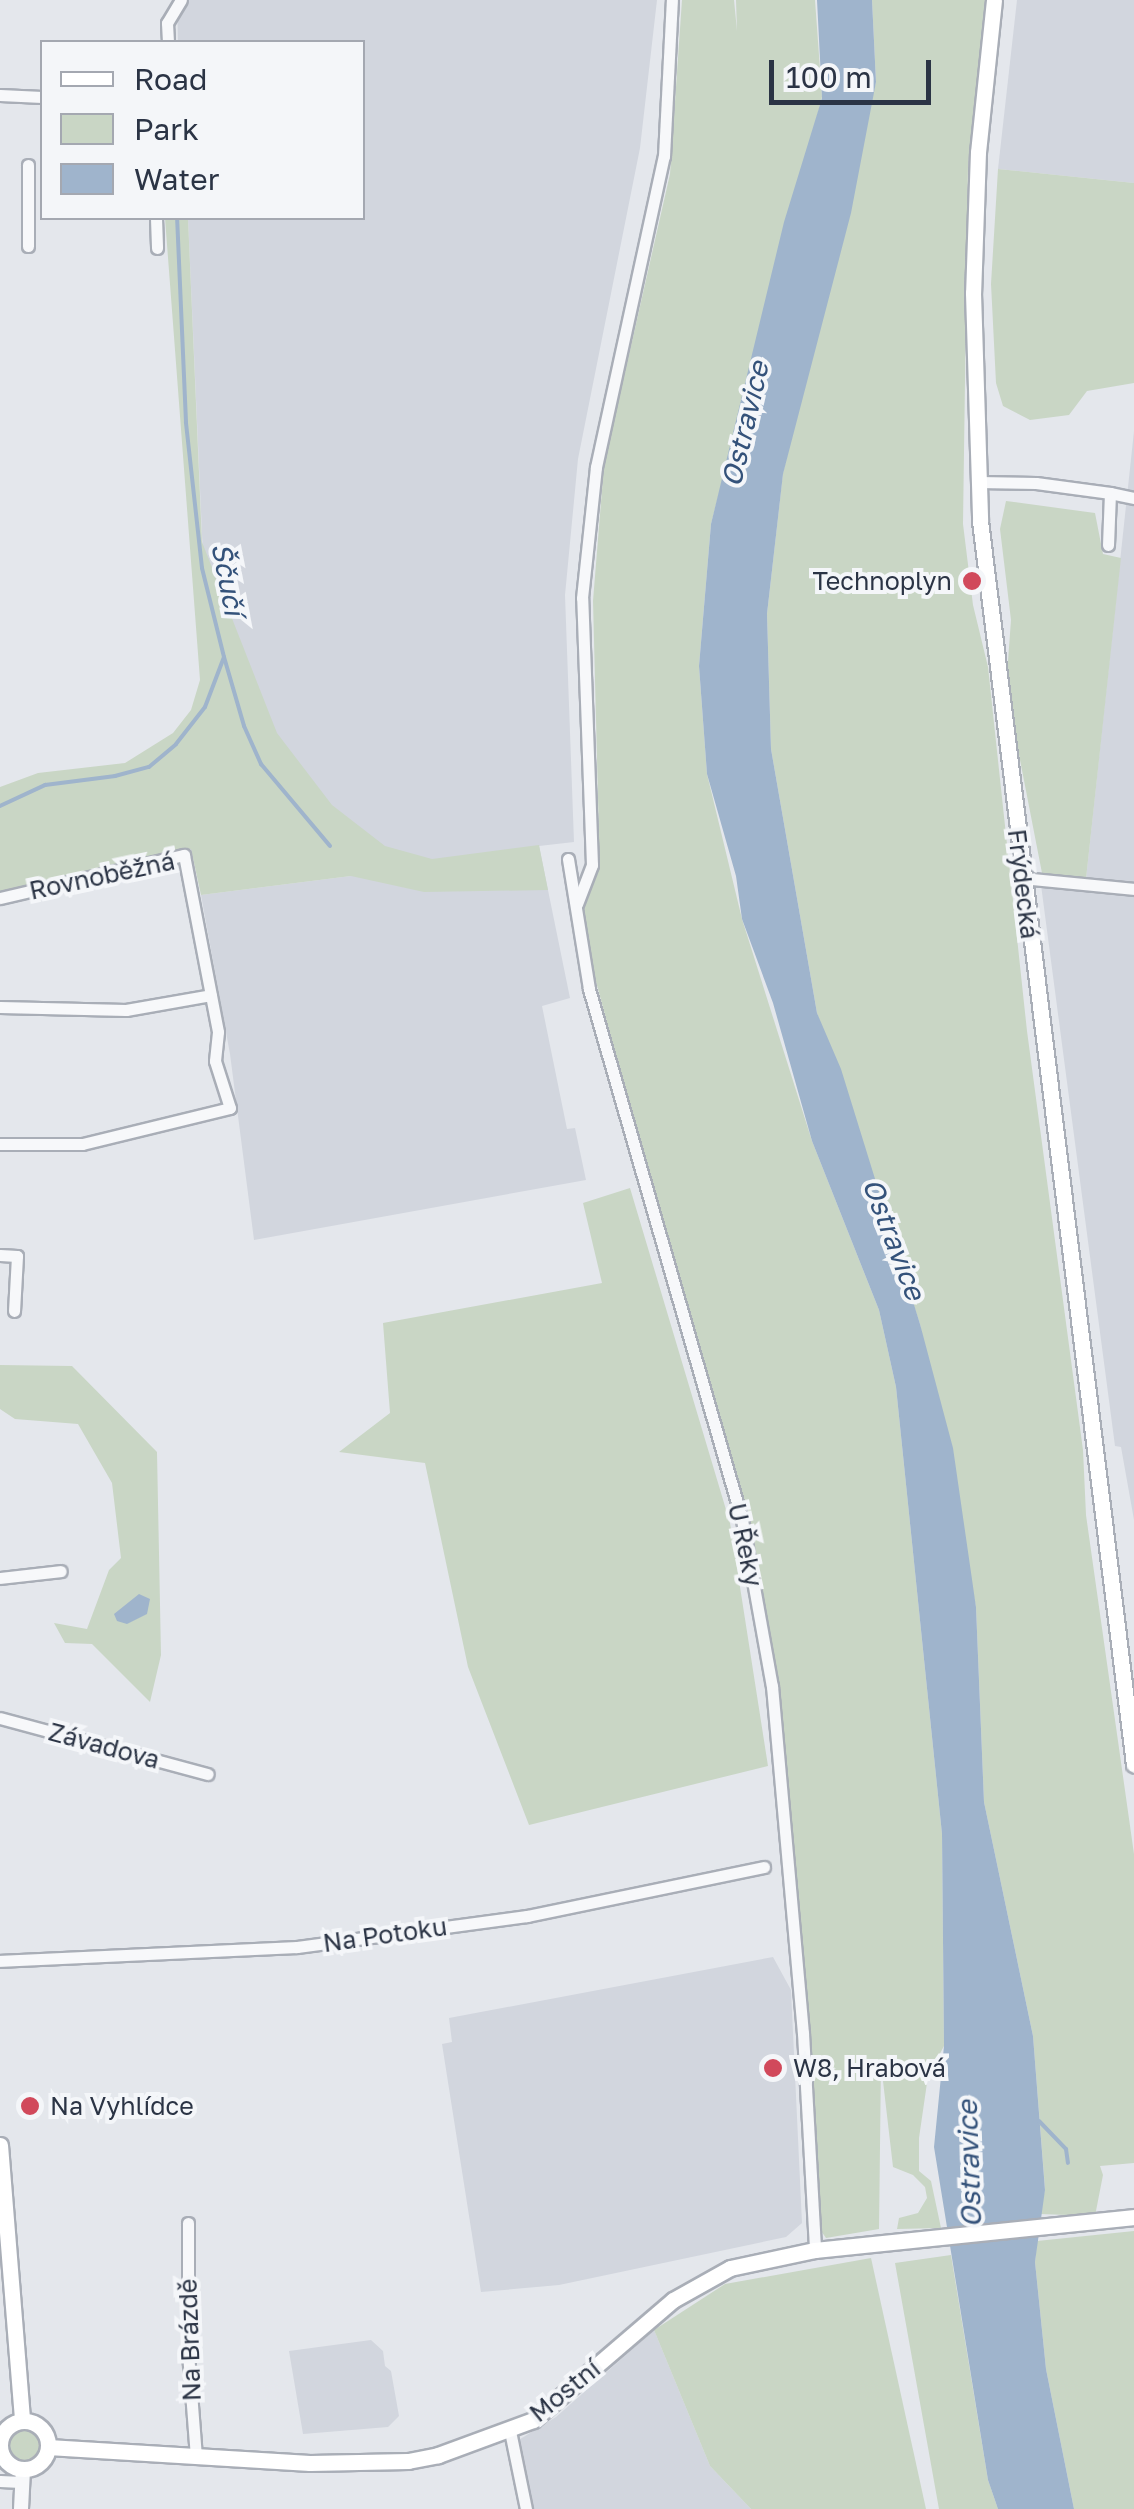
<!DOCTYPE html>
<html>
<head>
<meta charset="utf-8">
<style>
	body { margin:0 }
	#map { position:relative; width:1134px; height:2509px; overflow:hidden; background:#e4e7ec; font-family:"Golos Text",sans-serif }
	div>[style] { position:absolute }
	.built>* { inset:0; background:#d2d6de }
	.green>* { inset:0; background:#c9d6c5 }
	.round { border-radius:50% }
	.water>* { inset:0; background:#9fb4cc }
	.stream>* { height:4px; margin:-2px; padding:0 2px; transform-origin:2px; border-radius:2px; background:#9fb4cc }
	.roads { filter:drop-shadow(2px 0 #a9aeb7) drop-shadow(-2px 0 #a9aeb7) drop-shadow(0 2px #a9aeb7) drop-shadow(0 -2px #a9aeb7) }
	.minor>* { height:11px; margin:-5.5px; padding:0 5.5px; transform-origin:5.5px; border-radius:5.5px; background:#f7f8fa }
	.tertiary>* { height:14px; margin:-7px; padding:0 7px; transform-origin:7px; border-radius:7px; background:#f7f8fa }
	.secondary>* { height:15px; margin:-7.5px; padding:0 7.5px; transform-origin:7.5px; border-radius:7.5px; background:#fff }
	.secondary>.ring { margin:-7.5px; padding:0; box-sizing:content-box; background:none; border:15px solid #fff; border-radius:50% }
	.dots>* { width:28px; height:28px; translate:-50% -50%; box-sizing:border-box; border:5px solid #f4f6f9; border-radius:50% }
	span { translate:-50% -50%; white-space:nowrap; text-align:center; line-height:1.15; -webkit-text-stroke:8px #f4f6f9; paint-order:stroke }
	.poi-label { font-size:25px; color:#2b3445 }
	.right { translate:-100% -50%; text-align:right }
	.left { translate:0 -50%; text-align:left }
	.street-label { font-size:25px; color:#2b3445 }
	.water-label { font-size:28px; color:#34527a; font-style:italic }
	.legend { position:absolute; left:40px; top:40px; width:325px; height:180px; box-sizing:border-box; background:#f4f6f9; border:2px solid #a4a8b1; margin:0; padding:12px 18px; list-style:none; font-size:30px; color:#2b3445 }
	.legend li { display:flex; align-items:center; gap:20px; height:50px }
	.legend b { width:50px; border:2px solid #a4a8b1 }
	.scale { position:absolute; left:769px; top:60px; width:162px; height:45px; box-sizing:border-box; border:5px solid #2b3445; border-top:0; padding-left:12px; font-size:30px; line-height:35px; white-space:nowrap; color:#2b3445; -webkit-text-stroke:8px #f4f6f9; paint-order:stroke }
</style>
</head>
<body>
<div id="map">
	<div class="built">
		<i style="clip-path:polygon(177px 0,657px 0,640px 148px,578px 459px,565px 595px,574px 842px,539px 846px,570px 998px,542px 1006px,567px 1129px,575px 1128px,586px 1180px,254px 1240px,230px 1054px,201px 895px,351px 876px,285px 803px,204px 579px,188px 218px,362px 218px,362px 42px,178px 42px)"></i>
		<i style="clip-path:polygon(1017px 0,1134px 0,1134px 183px,998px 169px)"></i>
		<i style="clip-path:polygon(1134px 431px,1134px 884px,1086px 879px)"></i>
		<i style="clip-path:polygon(1041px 885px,1134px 895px,1134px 1520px,1121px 1447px,1115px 1446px)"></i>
		<i style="clip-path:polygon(773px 1957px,791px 1990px,802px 2223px,786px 2237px,559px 2285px,481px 2292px,442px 2044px,452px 2042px,449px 2018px)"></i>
		<i style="clip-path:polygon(654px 2330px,710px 2466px,751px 2509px,534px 2509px,517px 2441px,556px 2417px)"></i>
		<i style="clip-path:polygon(371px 2340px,383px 2351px,385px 2366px,391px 2371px,399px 2416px,388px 2427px,303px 2434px,289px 2351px)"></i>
	</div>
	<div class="green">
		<i style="clip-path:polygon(682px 0,734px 0,737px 31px,736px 0,815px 0,822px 97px,711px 524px,699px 666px,707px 774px,742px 919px,812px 1141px,879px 1310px,896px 1387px,942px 1834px,944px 2046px,928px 2076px,919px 2138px,919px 2171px,931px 2181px,941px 2228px,897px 2229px,899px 2218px,918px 2213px,927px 2198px,925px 2187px,913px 2175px,893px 2167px,881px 2064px,879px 2229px,826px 2238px,819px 2228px,772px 1686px,742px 1520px,576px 908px,587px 897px,585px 850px,599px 837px,593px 601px,604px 465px,670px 174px)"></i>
		<i style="clip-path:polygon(872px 0,986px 0,968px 166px,963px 524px,973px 605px,988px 667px,1027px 1031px,1083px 1450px,1086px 1515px,1134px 1854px,1134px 2163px,1100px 2166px,1103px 2175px,1095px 2216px,1040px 2214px,1045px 2189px,1033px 2036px,984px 1802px,976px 1607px,920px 1324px,817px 1013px,771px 749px,767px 614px,783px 473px,876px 82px)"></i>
		<i style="clip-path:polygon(998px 169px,1134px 183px,1134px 383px,1087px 391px,1069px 415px,1030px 420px,1003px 406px,996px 383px,991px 284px)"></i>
		<i style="clip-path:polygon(165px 218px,188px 218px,202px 542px,277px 733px,332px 805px,385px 846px,432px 859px,539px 845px,548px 890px,424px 892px,351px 876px,201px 895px,191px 849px,0 894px,0 787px,38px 773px,125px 763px,173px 733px,191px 710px,200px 680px)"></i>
		<i style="clip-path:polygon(1006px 501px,1095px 513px,1103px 554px,1121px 558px,1086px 879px,1042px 873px,1006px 688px,1011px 620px,1000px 529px)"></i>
		<i style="clip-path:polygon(630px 1188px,730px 1523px,768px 1766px,529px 1825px,468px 1667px,425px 1463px,339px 1452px,390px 1413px,383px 1323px,602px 1283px,583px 1203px)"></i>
		<i style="clip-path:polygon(0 1365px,72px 1366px,157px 1452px,161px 1655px,150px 1702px,92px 1644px,65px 1643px,54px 1623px,87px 1629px,109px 1570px,121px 1558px,112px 1483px,78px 1424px,15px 1419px,0 1409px)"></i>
		<i style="clip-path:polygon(1134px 2231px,1134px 2509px,1074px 2509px,1046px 2369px,1035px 2262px,1037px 2241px)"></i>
		<i style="clip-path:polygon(951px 2255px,988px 2480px,998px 2509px,939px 2509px,895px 2263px)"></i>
		<i style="clip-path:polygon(871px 2258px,926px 2509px,751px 2509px,710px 2466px,654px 2330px,725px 2284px)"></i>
		<i class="round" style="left:8px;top:2427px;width:34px;height:34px"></i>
	</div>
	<div class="water">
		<i style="clip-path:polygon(817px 0,872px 0,876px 82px,851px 213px,783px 474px,767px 614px,771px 749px,817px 1013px,841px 1069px,920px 1324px,953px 1448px,976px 1607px,984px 1802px,1033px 2036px,1045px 2190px,1035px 2262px,1046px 2369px,1074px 2509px,998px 2509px,988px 2480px,934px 2147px,944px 2046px,942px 1834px,896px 1387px,879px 1310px,812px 1141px,773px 1003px,742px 919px,736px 876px,707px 774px,699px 666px,711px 524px,784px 222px,822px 98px)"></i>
		<i style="clip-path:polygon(139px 1594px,150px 1599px,147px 1614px,127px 1624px,117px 1621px,114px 1614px)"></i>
	</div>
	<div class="stream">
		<i style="left:224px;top:657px;width:72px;rotate:73.8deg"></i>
		<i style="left:244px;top:726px;width:42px;rotate:65.9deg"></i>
		<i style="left:261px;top:764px;width:107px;rotate:49.9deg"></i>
		<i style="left:0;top:806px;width:50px;rotate:-25deg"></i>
		<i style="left:45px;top:785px;width:71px;rotate:-7.3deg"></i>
		<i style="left:115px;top:776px;width:35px;rotate:-15deg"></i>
		<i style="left:149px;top:767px;width:35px;rotate:-40deg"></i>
		<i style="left:176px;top:744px;width:47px;rotate:-51.9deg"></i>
		<i style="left:205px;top:707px;width:53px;rotate:-69.2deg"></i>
		<i style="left:224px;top:657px;width:92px;rotate:-103.9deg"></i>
		<i style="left:202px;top:568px;width:147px;rotate:-96.3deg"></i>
		<i style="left:186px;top:422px;width:204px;rotate:-92.5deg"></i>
		<i style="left:1039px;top:2121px;width:39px;rotate:46deg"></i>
		<i style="left:1066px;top:2149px;width:14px;rotate:82deg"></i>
	</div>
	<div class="roads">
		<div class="minor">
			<i style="left:168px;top:42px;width:19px;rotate:-93deg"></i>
			<i style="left:167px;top:23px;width:27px;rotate:-59deg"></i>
			<i style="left:0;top:95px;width:42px;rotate:2.7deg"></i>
			<i style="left:28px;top:165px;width:81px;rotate:90deg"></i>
			<i style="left:156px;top:218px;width:30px;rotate:88deg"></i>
			<i style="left:978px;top:482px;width:58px;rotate:1deg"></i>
			<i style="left:1036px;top:483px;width:75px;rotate:7.7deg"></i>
			<i style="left:1108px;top:545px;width:52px;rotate:-87.8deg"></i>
			<i style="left:1110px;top:493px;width:25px;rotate:12deg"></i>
			<i style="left:568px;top:859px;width:132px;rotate:80.8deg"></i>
			<i style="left:589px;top:989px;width:553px;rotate:73.93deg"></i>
			<i style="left:742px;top:1520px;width:169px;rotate:79.8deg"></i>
			<i style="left:772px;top:1686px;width:348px;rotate:84.9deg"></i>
			<i style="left:803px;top:2033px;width:217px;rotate:86.8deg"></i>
			<i style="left:1022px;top:878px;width:113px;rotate:5.6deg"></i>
			<i style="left:0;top:898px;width:189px;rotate:-13.2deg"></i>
			<i style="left:184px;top:855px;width:180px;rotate:79.1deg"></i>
			<i style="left:218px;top:1032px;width:29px;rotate:96deg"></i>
			<i style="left:215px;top:1061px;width:49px;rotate:72.3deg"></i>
			<i style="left:230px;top:1108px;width:152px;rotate:166.3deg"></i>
			<i style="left:82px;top:1144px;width:82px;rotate:180deg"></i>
			<i style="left:577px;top:904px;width:42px;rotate:-69deg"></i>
			<i style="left:592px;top:865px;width:267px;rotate:-92.1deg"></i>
			<i style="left:582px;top:598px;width:132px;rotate:-83.9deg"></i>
			<i style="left:596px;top:467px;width:318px;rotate:-77.7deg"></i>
			<i style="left:664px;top:156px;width:156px;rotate:-87.1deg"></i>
			<i style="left:0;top:1007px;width:126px;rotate:1.4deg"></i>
			<i style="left:126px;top:1010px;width:86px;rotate:-10deg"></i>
			<i style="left:0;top:1255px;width:17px;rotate:3deg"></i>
			<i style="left:17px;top:1256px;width:55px;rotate:93.1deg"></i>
			<i style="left:0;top:1578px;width:61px;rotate:-6.5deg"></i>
			<i style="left:0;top:1718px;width:215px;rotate:15.1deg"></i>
			<i style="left:0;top:1961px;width:297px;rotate:-2.7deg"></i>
			<i style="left:297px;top:1947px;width:232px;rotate:-7.7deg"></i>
			<i style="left:527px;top:1916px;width:242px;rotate:-11.7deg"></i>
			<i style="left:188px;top:2223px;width:130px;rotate:90deg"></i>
			<i style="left:188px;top:2353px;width:104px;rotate:85.6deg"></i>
			<i style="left:510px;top:2431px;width:80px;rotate:78.4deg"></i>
			<i style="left:0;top:2481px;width:21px;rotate:3deg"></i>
		</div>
		<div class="tertiary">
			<i style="left:21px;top:2509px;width:40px;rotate:-87.1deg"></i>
		</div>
		<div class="secondary">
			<i style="left:994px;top:0;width:153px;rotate:96deg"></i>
			<i style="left:978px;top:152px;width:141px;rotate:92deg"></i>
			<i style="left:973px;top:293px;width:228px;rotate:88.2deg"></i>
			<i style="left:980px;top:521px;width:1253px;rotate:82.94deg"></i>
			<i style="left:0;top:2145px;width:277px;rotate:85.4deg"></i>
			<i class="ring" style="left:0;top:2421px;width:33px;height:33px"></i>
			<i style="left:48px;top:2447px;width:262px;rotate:3.5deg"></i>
			<i style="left:310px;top:2463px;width:98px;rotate:-1.2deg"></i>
			<i style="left:408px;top:2461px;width:31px;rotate:-11deg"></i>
			<i style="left:438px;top:2455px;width:101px;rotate:-20.2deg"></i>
			<i style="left:533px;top:2420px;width:184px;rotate:-40.6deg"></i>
			<i style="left:673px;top:2300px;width:65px;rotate:-29.3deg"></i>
			<i style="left:730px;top:2268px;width:87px;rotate:-12deg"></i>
			<i style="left:815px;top:2250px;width:321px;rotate:-5.9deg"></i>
		</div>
	</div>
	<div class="dots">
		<i style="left:972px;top:581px;background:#d1495b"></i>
		<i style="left:773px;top:2068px;background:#d1495b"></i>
		<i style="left:30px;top:2106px;background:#d1495b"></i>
	</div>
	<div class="poi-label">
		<span class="right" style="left:952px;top:581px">Technoplyn</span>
		<span class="left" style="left:793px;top:2068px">W8, Hrabová</span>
		<span class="left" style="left:50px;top:2106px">Na Vyhlídce</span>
	</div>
	<div class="street-label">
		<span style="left:102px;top:876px;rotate:-12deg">Rovnoběžná</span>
		<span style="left:1023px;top:884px;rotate:83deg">Frýdecká</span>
		<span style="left:745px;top:1545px;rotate:78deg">U Řeky</span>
		<span style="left:104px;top:1746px;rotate:15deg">Závadova</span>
		<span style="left:385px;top:1935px;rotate:-8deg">Na Potoku</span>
		<span style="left:190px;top:2340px;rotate:-92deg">Na Brázdě</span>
		<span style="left:565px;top:2391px;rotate:-39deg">Mostní</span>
	</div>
	<div class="water-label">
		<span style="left:745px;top:424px;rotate:-77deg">Ostravice</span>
		<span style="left:228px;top:579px;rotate:79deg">Ščučí</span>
		<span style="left:894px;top:1239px;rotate:69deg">Ostravice</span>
		<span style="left:969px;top:2164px;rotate:-92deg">Ostravice</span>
	</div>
	<ul class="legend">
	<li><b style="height:12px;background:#fff"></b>Road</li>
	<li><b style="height:28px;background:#c9d6c5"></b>Park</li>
	<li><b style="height:28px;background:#9fb4cc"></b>Water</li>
	</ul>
	<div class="scale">100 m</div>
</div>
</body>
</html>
